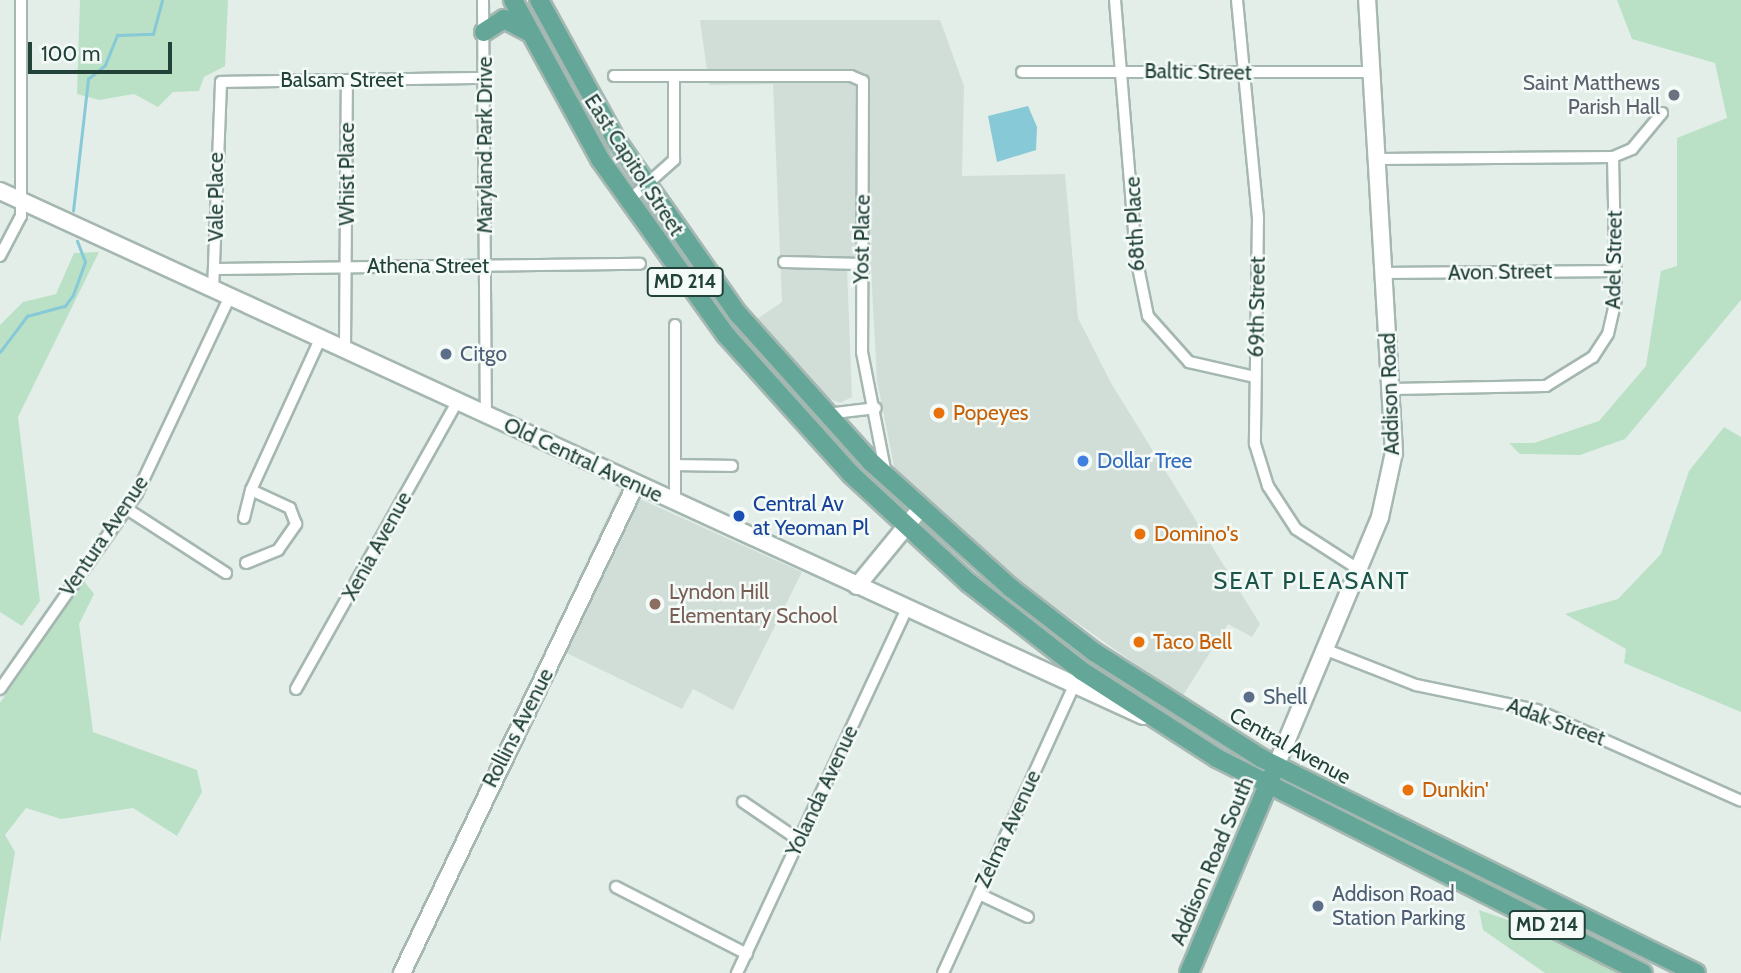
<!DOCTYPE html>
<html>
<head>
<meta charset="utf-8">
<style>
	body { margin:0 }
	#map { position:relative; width:1741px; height:973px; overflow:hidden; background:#e3eee9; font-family:Cabin,sans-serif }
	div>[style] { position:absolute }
	.built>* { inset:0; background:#d1ded8 }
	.green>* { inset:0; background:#bae1c6 }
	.water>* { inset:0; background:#87c9d7 }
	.stream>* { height:2.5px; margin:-1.25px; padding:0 1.25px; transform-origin:1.25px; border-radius:1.25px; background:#87c9d7 }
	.roads { filter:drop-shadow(2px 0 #a5b7b1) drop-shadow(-2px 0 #a5b7b1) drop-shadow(0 2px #a5b7b1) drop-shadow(0 -2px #a5b7b1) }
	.street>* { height:10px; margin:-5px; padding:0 5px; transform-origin:5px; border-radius:5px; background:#fff }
	.secondary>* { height:16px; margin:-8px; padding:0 8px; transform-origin:8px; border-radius:8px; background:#fff }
	.primary>* { height:18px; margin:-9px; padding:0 9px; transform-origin:9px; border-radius:9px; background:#64a798 }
	.dots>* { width:19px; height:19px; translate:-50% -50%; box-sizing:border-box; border:4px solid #f4faf7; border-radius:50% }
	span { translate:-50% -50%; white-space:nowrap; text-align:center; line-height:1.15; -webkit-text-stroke:5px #f4faf7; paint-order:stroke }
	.shield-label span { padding:2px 5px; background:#f4faf7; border:2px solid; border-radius:5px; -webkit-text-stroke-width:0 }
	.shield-label { font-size:19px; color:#214139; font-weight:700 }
	.street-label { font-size:21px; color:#214139 }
	.worship-label { font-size:21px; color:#5b616d }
	.right { translate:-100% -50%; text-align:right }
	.service-label { font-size:21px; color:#4e5e75 }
	.left { translate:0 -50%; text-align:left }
	.food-label { font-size:21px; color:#c56008 }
	.shop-label { font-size:21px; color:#366cbe }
	.transit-label { font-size:21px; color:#164399 }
	.education-label { font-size:21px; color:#785e54 }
	.quarter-label { font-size:24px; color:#1b5549; letter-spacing:2px }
	.scale { position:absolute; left:28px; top:42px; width:144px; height:32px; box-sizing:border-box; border:4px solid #214139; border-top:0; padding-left:9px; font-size:21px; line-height:24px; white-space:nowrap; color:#214139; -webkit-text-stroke:5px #f4faf7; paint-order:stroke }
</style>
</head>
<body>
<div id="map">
	<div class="built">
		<i style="clip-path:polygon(700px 20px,940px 20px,964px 86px,962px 176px,1065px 174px,1078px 318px,1111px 383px,1260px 624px,1252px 637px,1228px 624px,1182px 697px,1021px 583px,895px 471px,877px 381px,871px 268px,847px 268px,852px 397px,840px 403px,820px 395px,757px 319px,782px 302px,773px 84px,709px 85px)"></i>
		<i style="clip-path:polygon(620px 490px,802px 572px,733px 710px,693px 689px,682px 709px,548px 644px)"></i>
	</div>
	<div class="green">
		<i style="clip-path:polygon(80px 0,228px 0,225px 66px,204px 77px,199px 91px,173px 92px,158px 107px,134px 94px,99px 100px,77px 94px)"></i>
		<i style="clip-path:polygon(1617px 0,1741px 0,1741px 300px,1625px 439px,1580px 455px,1520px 454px,1509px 443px,1534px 443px,1599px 421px,1646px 366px,1661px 271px,1677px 266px,1677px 138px,1727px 118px,1715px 63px,1632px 39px)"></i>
		<i style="clip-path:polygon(99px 252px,18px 417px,40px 601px,22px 626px,0 612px,0 325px,23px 302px,56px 294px,74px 253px)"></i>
		<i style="clip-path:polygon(1724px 427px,1741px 437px,1741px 712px,1624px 663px,1626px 649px,1565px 614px,1618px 599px,1661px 554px,1689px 471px)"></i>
		<i style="clip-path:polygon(83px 580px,94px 594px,79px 624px,93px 732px,197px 770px,202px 792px,177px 836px,133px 808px,61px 819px,26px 808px,5px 835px,15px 852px,0 943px,0 703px)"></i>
		<i style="clip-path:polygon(1479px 910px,1528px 927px,1617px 973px,1545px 973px,1483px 930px)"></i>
	</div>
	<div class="water">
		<i style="clip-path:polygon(1028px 106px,1037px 127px,1036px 150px,997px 162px,988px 116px)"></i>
	</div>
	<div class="stream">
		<i style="left:73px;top:211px;width:133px;rotate:-83.5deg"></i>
		<i style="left:88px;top:79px;width:22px;rotate:-39deg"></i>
		<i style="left:105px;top:65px;width:32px;rotate:-68deg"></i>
		<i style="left:117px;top:35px;width:36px;rotate:-2deg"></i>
		<i style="left:153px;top:34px;width:35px;rotate:-75deg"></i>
		<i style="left:0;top:352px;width:45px;rotate:-53.1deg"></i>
		<i style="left:27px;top:316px;width:39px;rotate:-15deg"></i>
		<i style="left:65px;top:306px;width:14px;rotate:-54deg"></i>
		<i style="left:73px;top:295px;width:35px;rotate:-70deg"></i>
		<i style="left:85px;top:262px;width:22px;rotate:-111deg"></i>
	</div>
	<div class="roads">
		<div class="street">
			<i style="left:483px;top:0;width:416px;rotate:89.6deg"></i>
			<i style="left:1115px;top:0;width:258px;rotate:85.3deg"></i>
			<i style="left:1136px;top:257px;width:60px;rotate:78.5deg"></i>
			<i style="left:1148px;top:316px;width:62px;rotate:48.3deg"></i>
			<i style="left:1189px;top:362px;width:68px;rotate:12.8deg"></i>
			<i style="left:1237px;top:0;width:218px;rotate:84.5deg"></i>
			<i style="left:1258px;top:217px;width:227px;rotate:90.8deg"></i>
			<i style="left:1255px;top:444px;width:44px;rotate:72.8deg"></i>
			<i style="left:1268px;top:486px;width:51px;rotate:56.9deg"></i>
			<i style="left:1296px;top:529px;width:74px;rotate:32.8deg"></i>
			<i style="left:1022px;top:72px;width:352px"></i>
			<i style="left:614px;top:76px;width:237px"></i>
			<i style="left:851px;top:76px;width:13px;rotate:23deg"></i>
			<i style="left:863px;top:81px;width:271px;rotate:90.2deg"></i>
			<i style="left:862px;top:352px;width:124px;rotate:78.9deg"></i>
			<i style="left:1379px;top:159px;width:234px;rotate:-0.5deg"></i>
			<i style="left:1613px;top:157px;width:21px;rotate:-23deg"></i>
			<i style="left:1632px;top:149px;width:47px;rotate:-50.2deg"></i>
			<i style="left:628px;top:201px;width:62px;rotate:-41.7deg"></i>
			<i style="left:674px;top:160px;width:83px;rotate:-90deg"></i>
			<i style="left:0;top:256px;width:45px;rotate:-62.3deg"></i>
			<i style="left:21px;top:216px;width:216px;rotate:-90deg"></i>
			<i style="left:784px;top:262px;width:77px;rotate:1.5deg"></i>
			<i style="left:216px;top:269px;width:424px;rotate:-0.7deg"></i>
			<i style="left:1385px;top:273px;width:231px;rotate:-0.5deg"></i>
			<i style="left:213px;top:291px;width:209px;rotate:-87.8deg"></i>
			<i style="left:221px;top:82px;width:264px;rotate:-0.9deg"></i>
			<i style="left:675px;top:325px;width:178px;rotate:90deg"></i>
			<i style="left:345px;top:350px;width:269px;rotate:-89.6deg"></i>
			<i style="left:1392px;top:389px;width:154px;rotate:-1.1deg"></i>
			<i style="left:1546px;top:386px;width:55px;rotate:-31.7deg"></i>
			<i style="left:1593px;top:357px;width:27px;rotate:-57deg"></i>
			<i style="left:1608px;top:334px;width:36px;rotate:-77deg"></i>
			<i style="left:1616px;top:299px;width:142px;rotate:-91.2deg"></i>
			<i style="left:826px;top:414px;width:50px;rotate:-6.8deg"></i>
			<i style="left:677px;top:465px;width:55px;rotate:1deg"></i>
			<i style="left:127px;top:509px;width:118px;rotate:32.9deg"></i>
			<i style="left:244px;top:518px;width:29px;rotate:-76deg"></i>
			<i style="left:251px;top:490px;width:166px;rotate:-65.4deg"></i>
			<i style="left:246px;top:563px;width:35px;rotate:-22deg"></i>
			<i style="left:278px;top:550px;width:32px;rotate:-55deg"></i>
			<i style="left:296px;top:524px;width:17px;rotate:-111deg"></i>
			<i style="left:290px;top:508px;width:43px;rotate:-155.2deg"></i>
			<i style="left:1324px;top:649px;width:99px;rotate:21.4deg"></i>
			<i style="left:1416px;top:685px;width:124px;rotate:11.7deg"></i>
			<i style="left:1537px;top:710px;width:223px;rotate:24deg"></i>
			<i style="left:0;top:689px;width:239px;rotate:-55deg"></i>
			<i style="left:137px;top:493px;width:216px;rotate:-64.7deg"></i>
			<i style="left:296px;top:689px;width:329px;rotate:-60.7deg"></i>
			<i style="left:743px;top:802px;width:68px;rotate:34.2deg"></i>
			<i style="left:616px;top:887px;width:147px;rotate:27.1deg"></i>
			<i style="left:979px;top:894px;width:54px;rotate:25.1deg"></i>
			<i style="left:737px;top:973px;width:402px;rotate:-65deg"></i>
			<i style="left:943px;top:973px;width:316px;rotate:-65.5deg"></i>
		</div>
		<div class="secondary">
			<i style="left:0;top:191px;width:1258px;rotate:24.67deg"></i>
			<i style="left:857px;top:586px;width:101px;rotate:-50.6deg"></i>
			<i style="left:1276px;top:766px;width:270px;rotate:-67.3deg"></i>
			<i style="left:1380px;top:517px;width:66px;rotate:-77.8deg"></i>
			<i style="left:1394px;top:452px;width:453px;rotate:-93.4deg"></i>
			<i style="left:402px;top:973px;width:542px;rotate:-64.43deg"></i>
		</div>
		<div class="primary">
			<i style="left:513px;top:0;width:181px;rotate:61.3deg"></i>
			<i style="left:600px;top:159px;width:216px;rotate:54.4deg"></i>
			<i style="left:726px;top:335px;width:187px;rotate:48deg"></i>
			<i style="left:851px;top:474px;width:161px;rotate:42.7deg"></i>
			<i style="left:969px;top:583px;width:143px;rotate:37.9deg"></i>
			<i style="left:1082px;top:671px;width:161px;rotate:32.8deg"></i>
			<i style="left:1217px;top:758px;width:477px;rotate:26.8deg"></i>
			<i style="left:539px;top:0;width:160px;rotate:61.2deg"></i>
			<i style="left:616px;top:140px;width:213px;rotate:55deg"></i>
			<i style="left:738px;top:314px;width:199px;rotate:48.1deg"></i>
			<i style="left:871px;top:462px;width:188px;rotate:42deg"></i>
			<i style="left:1011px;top:588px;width:105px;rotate:37.6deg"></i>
			<i style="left:1094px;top:652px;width:198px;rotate:32.4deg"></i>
			<i style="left:1261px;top:758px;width:485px;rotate:26.3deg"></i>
			<i style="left:484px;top:32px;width:24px;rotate:-33deg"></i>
			<i style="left:504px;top:19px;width:27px;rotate:28deg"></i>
			<i style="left:1189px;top:973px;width:214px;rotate:-67.2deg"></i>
		</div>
	</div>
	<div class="dots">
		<i style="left:1674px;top:95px;background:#6b7280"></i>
		<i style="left:446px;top:354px;background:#5c6f8a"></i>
		<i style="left:939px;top:413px;background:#e8710a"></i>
		<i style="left:1083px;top:461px;background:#3f7fe0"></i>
		<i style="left:739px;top:516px;background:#1a4fb4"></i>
		<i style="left:1140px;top:534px;background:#e8710a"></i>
		<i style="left:655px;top:604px;background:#8d6e63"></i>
		<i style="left:1139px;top:642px;background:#e8710a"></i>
		<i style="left:1249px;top:697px;background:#5c6f8a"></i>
		<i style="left:1408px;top:790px;background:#e8710a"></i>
		<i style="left:1318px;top:906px;background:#5c6f8a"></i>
	</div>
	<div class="shield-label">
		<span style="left:685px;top:282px">MD 214</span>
		<span style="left:1547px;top:925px">MD 214</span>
	</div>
	<div class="street-label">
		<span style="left:1198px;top:72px;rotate:1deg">Baltic Street</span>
		<span style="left:342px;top:80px">Balsam Street</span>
		<span style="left:485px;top:145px;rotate:-90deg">Maryland Park Drive</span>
		<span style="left:634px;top:165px;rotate:57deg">East Capitol Street</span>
		<span style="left:347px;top:174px;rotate:-90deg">Whist Place</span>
		<span style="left:216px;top:197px;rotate:-90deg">Vale Place</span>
		<span style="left:1135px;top:224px;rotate:-93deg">68th Place</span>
		<span style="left:862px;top:239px;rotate:-89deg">Yost Place</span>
		<span style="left:1614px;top:260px;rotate:-89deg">Adel Street</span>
		<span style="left:428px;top:266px">Athena Street</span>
		<span style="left:1500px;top:272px;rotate:-1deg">Avon Street</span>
		<span style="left:1257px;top:307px;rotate:-89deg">69th Street</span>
		<span style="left:1390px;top:394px;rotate:-92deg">Addison Road</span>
		<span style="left:583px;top:460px;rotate:25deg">Old Central Avenue</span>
		<span style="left:104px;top:536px;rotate:-56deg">Ventura Avenue</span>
		<span style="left:377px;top:546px;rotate:-61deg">Xenia Avenue</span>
		<span style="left:1556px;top:722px;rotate:20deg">Adak Street</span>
		<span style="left:518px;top:728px;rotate:-63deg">Rollins Avenue</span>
		<span style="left:1290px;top:746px;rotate:29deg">Central Avenue</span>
		<span style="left:822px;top:791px;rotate:-65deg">Yolanda Avenue</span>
		<span style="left:1008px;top:829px;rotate:-65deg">Zelma Avenue</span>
		<span style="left:1212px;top:861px;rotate:-67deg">Addison Road South</span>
	</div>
	<div class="worship-label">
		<span class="right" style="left:1660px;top:95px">Saint Matthews<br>Parish Hall</span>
	</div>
	<div class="service-label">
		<span class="left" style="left:460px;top:354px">Citgo</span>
		<span class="left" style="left:1263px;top:697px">Shell</span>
		<span class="left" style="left:1332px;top:906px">Addison Road<br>Station Parking</span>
	</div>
	<div class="food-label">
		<span class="left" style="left:953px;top:413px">Popeyes</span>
		<span class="left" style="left:1154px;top:534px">Domino's</span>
		<span class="left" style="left:1153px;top:642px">Taco Bell</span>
		<span class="left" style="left:1422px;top:790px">Dunkin'</span>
	</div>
	<div class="shop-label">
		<span class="left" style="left:1097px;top:461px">Dollar Tree</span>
	</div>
	<div class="transit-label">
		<span class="left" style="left:753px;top:516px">Central Av<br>at Yeoman Pl</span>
	</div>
	<div class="education-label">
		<span class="left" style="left:669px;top:604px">Lyndon Hill<br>Elementary School</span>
	</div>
	<div class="quarter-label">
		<span style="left:1312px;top:581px">SEAT PLEASANT</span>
	</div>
	<div class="scale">100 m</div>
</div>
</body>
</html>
